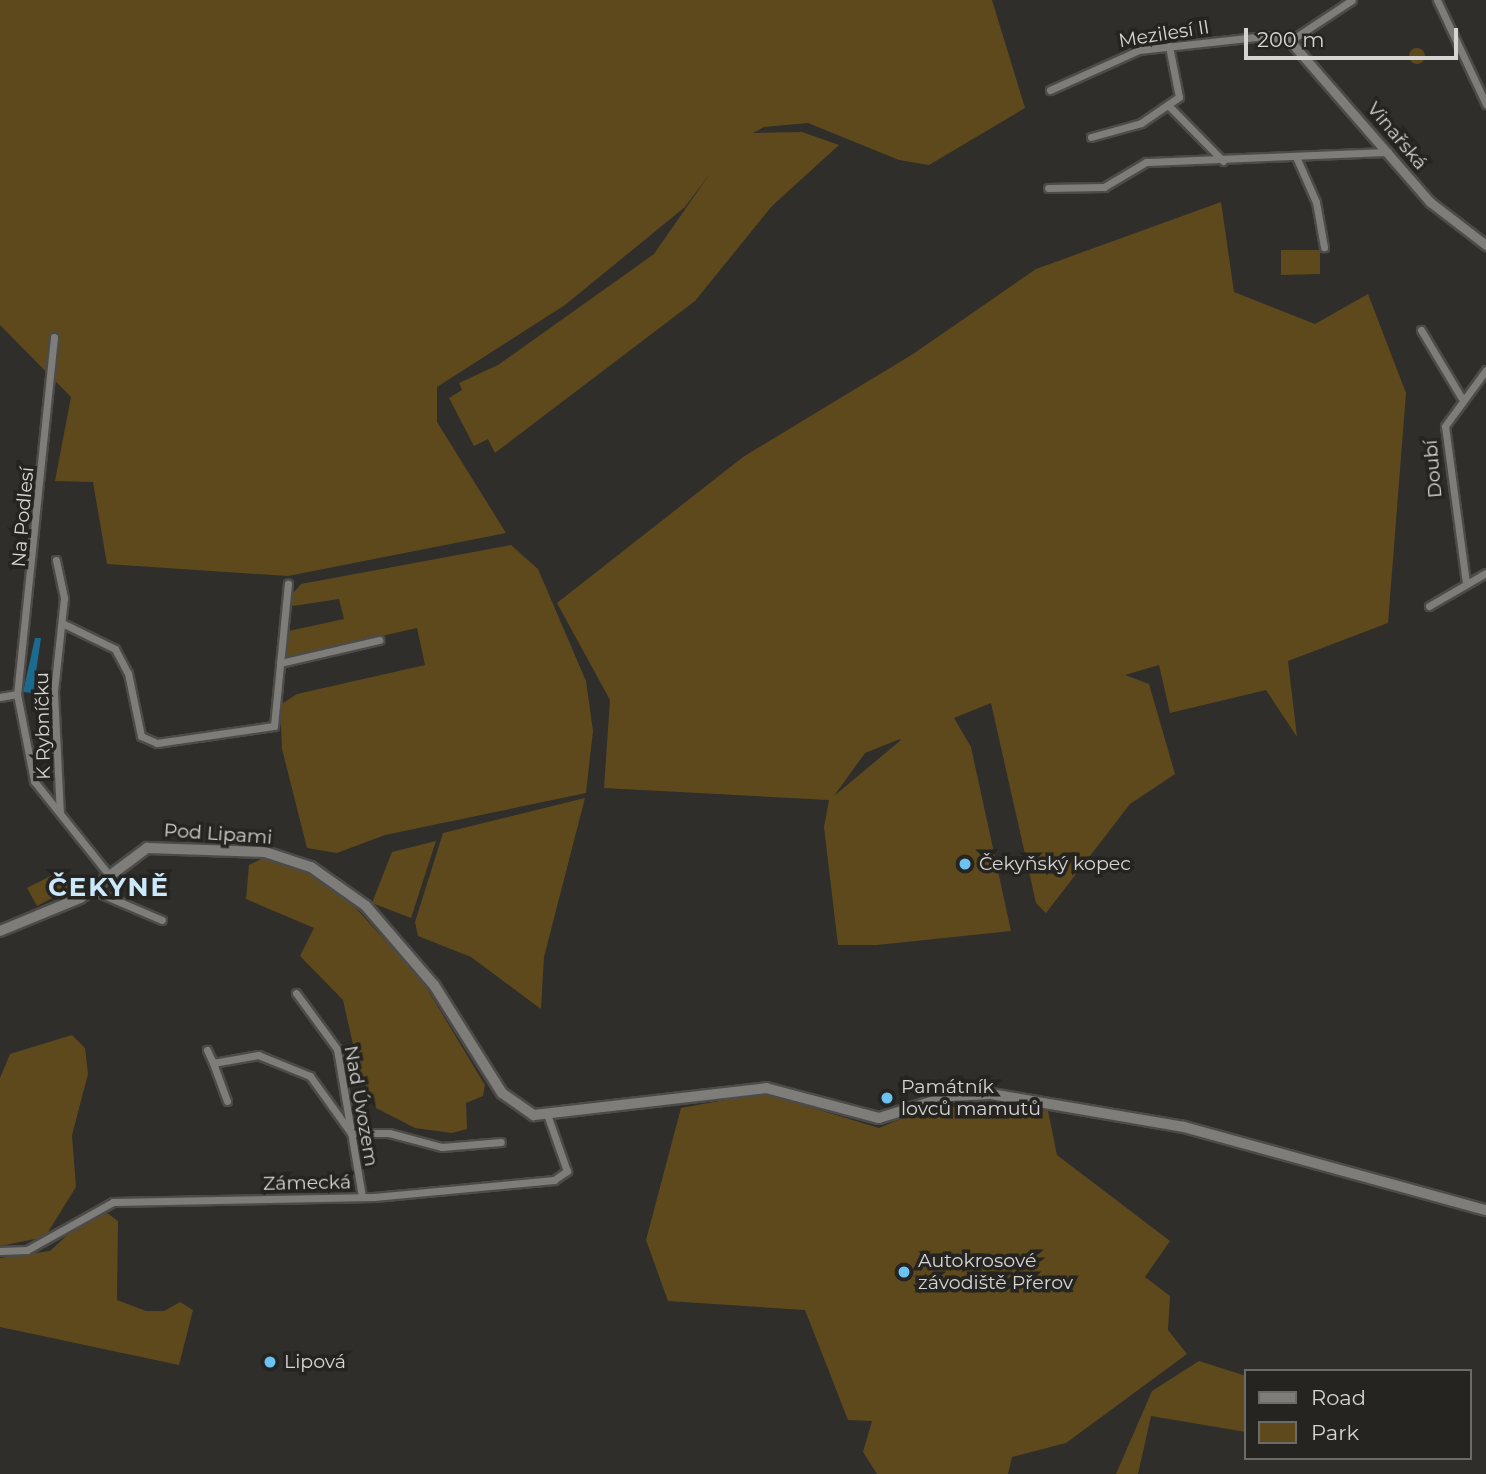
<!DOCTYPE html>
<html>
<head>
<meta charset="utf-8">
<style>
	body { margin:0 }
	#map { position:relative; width:1486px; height:1474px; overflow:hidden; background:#2f2e2b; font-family:Montserrat,sans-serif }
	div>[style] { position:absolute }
	.green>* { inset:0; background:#5e491c }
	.round { border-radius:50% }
	.water>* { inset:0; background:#1b6a8f }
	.roads { filter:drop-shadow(2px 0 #4c4b49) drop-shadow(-2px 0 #4c4b49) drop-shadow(0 2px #4c4b49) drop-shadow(0 -2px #4c4b49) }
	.minor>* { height:7px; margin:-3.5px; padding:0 3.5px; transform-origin:3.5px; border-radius:3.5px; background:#7e7d7a }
	.tertiary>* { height:9px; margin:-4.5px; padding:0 4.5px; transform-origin:4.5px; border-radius:4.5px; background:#7e7d7a }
	.secondary>* { height:10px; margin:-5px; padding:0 5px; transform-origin:5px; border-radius:5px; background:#7e7d7a }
	.dots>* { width:19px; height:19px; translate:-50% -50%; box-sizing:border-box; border:4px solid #252421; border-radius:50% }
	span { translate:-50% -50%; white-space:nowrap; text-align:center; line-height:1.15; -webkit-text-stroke:7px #252421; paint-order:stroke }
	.street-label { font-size:19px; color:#d6d5d3 }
	.poi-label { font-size:19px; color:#d6d5d3 }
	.left { translate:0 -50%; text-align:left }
	.district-label { font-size:26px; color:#cbe9fb; font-weight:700; letter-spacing:2px }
	.legend { position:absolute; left:1244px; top:1369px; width:228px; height:91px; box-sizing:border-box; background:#252421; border:2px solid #6c6b68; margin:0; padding:9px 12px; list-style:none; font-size:21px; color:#d6d5d3 }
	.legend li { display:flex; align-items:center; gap:14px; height:35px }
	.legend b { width:35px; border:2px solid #6c6b68 }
	.scale { position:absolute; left:1244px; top:28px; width:214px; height:32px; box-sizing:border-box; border:4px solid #d6d5d3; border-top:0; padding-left:9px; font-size:21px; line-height:24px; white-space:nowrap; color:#d6d5d3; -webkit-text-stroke:5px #252421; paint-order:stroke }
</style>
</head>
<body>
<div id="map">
	<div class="green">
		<i style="clip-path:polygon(0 0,992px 0,1025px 108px,929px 165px,899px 160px,808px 123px,764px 127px,753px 133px,802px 132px,839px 145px,772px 206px,695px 301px,495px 453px,488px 439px,474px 446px,449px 398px,462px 390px,459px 383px,498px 365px,654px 254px,711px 172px,685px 207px,565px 305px,437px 387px,437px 422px,506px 533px,288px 576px,107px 564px,93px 482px,55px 481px,71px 397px,0 325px)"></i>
		<i class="round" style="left:1409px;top:48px;width:16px;height:16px"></i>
		<i style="clip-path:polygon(evenodd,1221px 202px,1234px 292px,1315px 324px,1368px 294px,1406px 393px,1388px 623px,1288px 661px,1297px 737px,1266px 690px,1170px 713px,1159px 665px,1125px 675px,1149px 684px,1175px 774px,1130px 804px,1046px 913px,1036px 903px,991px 703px,954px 718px,971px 747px,1011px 931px,877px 945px,838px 945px,824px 827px,829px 800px,604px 788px,610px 700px,557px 603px,743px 457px,913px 354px,1036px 269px,1221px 202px,900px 739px,901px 740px,834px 796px,865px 753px,900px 739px)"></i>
		<i style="clip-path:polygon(1281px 250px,1320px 250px,1320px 274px,1281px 275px)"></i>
		<i style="clip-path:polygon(511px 545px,538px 569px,586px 681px,593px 731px,586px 793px,385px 835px,337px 853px,307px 848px,282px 749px,280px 705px,297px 694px,425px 665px,417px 628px,283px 658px,284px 632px,344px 619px,339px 599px,293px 606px,287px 600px,301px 584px)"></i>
		<i style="clip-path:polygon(585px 798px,544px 957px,541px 1009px,471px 957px,418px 936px,415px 922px,443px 833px)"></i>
		<i style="clip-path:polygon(436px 841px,411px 918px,372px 903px,392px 852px)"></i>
		<i style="clip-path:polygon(265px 857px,293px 864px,342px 893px,423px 982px,485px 1085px,483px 1096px,466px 1103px,467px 1129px,452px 1133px,415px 1128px,376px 1108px,359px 1071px,343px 1000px,300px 956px,314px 928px,246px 899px,249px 865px)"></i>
		<i style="clip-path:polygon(62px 870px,71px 888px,37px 906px,27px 888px)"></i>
		<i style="clip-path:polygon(72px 1035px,85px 1048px,88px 1074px,72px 1135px,76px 1187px,45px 1237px,0 1246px,0 1078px,10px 1054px)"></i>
		<i style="clip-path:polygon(763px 1093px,879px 1128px,910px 1115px,986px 1101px,1048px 1111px,1057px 1155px,1170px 1241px,1145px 1277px,1170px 1296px,1168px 1330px,1187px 1354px,1066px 1443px,1012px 1457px,1008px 1474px,877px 1474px,863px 1452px,872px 1421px,848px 1420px,805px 1310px,668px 1301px,646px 1240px,681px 1108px)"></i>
		<i style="clip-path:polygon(107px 1213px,118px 1221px,117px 1300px,146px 1311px,164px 1311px,180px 1302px,193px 1310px,179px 1365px,0 1327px,0 1258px,50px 1251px,78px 1225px)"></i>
		<i style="clip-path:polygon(1199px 1361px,1246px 1376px,1246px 1432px,1151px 1416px,1138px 1474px,1116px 1474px,1152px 1391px)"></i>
	</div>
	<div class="water">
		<i style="clip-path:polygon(35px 638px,41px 638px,33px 693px,23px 692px)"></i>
	</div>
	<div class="roads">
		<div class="minor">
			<i style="left:1437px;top:0;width:115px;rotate:64.8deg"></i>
			<i style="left:1050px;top:90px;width:98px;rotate:-24.2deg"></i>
			<i style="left:1139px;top:50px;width:127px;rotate:-6.3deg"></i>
			<i style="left:1265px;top:36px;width:25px;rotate:11deg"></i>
			<i style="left:1290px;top:41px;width:74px;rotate:-33.5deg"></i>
			<i style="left:1169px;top:106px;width:77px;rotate:45.5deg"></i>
			<i style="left:1091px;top:137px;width:52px;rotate:-15.6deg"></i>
			<i style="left:1141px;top:123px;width:46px;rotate:-34.4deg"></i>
			<i style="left:1179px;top:97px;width:52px;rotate:-101.1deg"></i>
			<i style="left:1297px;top:159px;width:47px;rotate:66.2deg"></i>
			<i style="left:1316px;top:202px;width:46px;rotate:79.9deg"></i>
			<i style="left:1048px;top:188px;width:56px;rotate:-1deg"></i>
			<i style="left:1104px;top:187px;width:49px;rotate:-30.8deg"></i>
			<i style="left:1146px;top:162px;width:242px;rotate:-2.4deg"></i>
			<i style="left:1421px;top:330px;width:78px;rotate:59.2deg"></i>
			<i style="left:54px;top:337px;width:359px;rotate:95.9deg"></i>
			<i style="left:17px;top:694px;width:89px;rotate:78.9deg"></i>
			<i style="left:34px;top:781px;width:120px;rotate:51.4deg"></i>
			<i style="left:56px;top:560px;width:39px;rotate:78deg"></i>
			<i style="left:64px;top:598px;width:95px;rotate:96.1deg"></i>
			<i style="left:54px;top:692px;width:121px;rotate:87.2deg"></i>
			<i style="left:1466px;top:583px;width:158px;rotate:-97.6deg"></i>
			<i style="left:1445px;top:426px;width:69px;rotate:-53.8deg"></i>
			<i style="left:1429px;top:606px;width:66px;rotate:-30.1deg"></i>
			<i style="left:62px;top:623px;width:59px;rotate:26.1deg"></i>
			<i style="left:115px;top:649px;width:27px;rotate:62deg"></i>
			<i style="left:128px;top:673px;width:64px;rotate:78.3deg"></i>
			<i style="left:141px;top:736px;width:17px;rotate:24deg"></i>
			<i style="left:157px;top:743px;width:118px;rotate:-8.3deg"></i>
			<i style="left:274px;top:726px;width:143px;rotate:-84.4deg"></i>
			<i style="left:280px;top:663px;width:102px;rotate:-13.1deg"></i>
			<i style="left:0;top:697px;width:17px;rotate:-10deg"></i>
			<i style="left:92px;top:890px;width:76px;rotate:23.2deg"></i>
			<i style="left:296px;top:993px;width:69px;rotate:53.8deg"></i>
			<i style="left:337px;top:1049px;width:150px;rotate:80.4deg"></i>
			<i style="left:207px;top:1050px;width:14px;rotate:65deg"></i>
			<i style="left:227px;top:1101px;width:40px;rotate:-110.2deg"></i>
			<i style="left:213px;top:1063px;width:46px;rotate:-10.1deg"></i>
			<i style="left:258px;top:1055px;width:56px;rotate:22deg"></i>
			<i style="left:310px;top:1076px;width:70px;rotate:54.3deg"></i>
			<i style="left:351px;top:1133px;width:38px"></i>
			<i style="left:389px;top:1133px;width:55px;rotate:14.8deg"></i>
			<i style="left:442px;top:1147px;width:59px;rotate:-4.8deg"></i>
			<i style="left:0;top:1251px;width:27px;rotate:-2deg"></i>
			<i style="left:27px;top:1250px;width:98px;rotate:-29.2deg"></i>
			<i style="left:113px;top:1202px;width:261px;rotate:-1.1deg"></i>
			<i style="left:374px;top:1197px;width:181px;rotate:-5.4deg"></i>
			<i style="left:554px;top:1180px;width:16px;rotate:-35deg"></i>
			<i style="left:567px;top:1171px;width:57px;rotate:-109.4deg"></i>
		</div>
		<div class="tertiary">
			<i style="left:1290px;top:41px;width:213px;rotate:49deg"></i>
			<i style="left:1430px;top:202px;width:71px;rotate:37.5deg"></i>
		</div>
		<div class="secondary">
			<i style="left:0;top:931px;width:87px;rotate:-22.4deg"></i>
			<i style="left:80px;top:898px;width:84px;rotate:-36.7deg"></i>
			<i style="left:147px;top:848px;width:118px;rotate:1.9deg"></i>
			<i style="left:265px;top:852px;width:48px;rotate:18.1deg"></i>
			<i style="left:311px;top:867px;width:67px;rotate:35.3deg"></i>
			<i style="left:366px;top:906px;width:104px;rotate:49.3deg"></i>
			<i style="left:434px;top:985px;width:128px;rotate:57.8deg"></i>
			<i style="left:502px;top:1093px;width:39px;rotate:35deg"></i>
			<i style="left:534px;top:1115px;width:234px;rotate:-6.6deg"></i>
			<i style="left:766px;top:1088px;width:117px;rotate:14.9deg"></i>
			<i style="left:879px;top:1118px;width:74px;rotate:-17.2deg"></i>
			<i style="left:950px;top:1096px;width:41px;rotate:-2.8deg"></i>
			<i style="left:991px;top:1094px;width:196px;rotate:9.7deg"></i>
			<i style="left:1184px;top:1127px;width:313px;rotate:15.4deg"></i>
		</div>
	</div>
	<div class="dots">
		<i style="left:965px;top:864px;background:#6cc3f2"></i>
		<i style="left:887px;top:1098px;background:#6cc3f2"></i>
		<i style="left:904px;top:1272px;background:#6cc3f2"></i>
		<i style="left:270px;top:1362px;background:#6cc3f2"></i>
	</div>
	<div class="street-label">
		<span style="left:1164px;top:34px;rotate:-9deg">Mezilesí II</span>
		<span style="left:1397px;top:136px;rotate:50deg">Vinařská</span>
		<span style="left:1433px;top:469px;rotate:-95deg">Doubí</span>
		<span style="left:23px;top:517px;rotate:-85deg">Na Podlesí</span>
		<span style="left:43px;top:726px;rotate:-91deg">K Rybníčku</span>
		<span style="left:218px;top:834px;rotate:4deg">Pod Lipami</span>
		<span style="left:361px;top:1106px;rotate:80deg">Nad Úvozem</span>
		<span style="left:307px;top:1183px;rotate:-1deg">Zámecká</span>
	</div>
	<div class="poi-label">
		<span class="left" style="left:979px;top:864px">Čekyňský kopec</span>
		<span class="left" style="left:901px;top:1098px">Památník<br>lovců mamutů</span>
		<span class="left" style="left:918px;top:1272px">Autokrosové<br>závodiště Přerov</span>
		<span class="left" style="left:284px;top:1362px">Lipová</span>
	</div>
	<div class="district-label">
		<span style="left:109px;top:888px">ČEKYNĚ</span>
	</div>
	<ul class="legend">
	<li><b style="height:9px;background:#7e7d7a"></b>Road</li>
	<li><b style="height:19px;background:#5e491c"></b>Park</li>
	</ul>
	<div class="scale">200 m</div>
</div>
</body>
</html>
